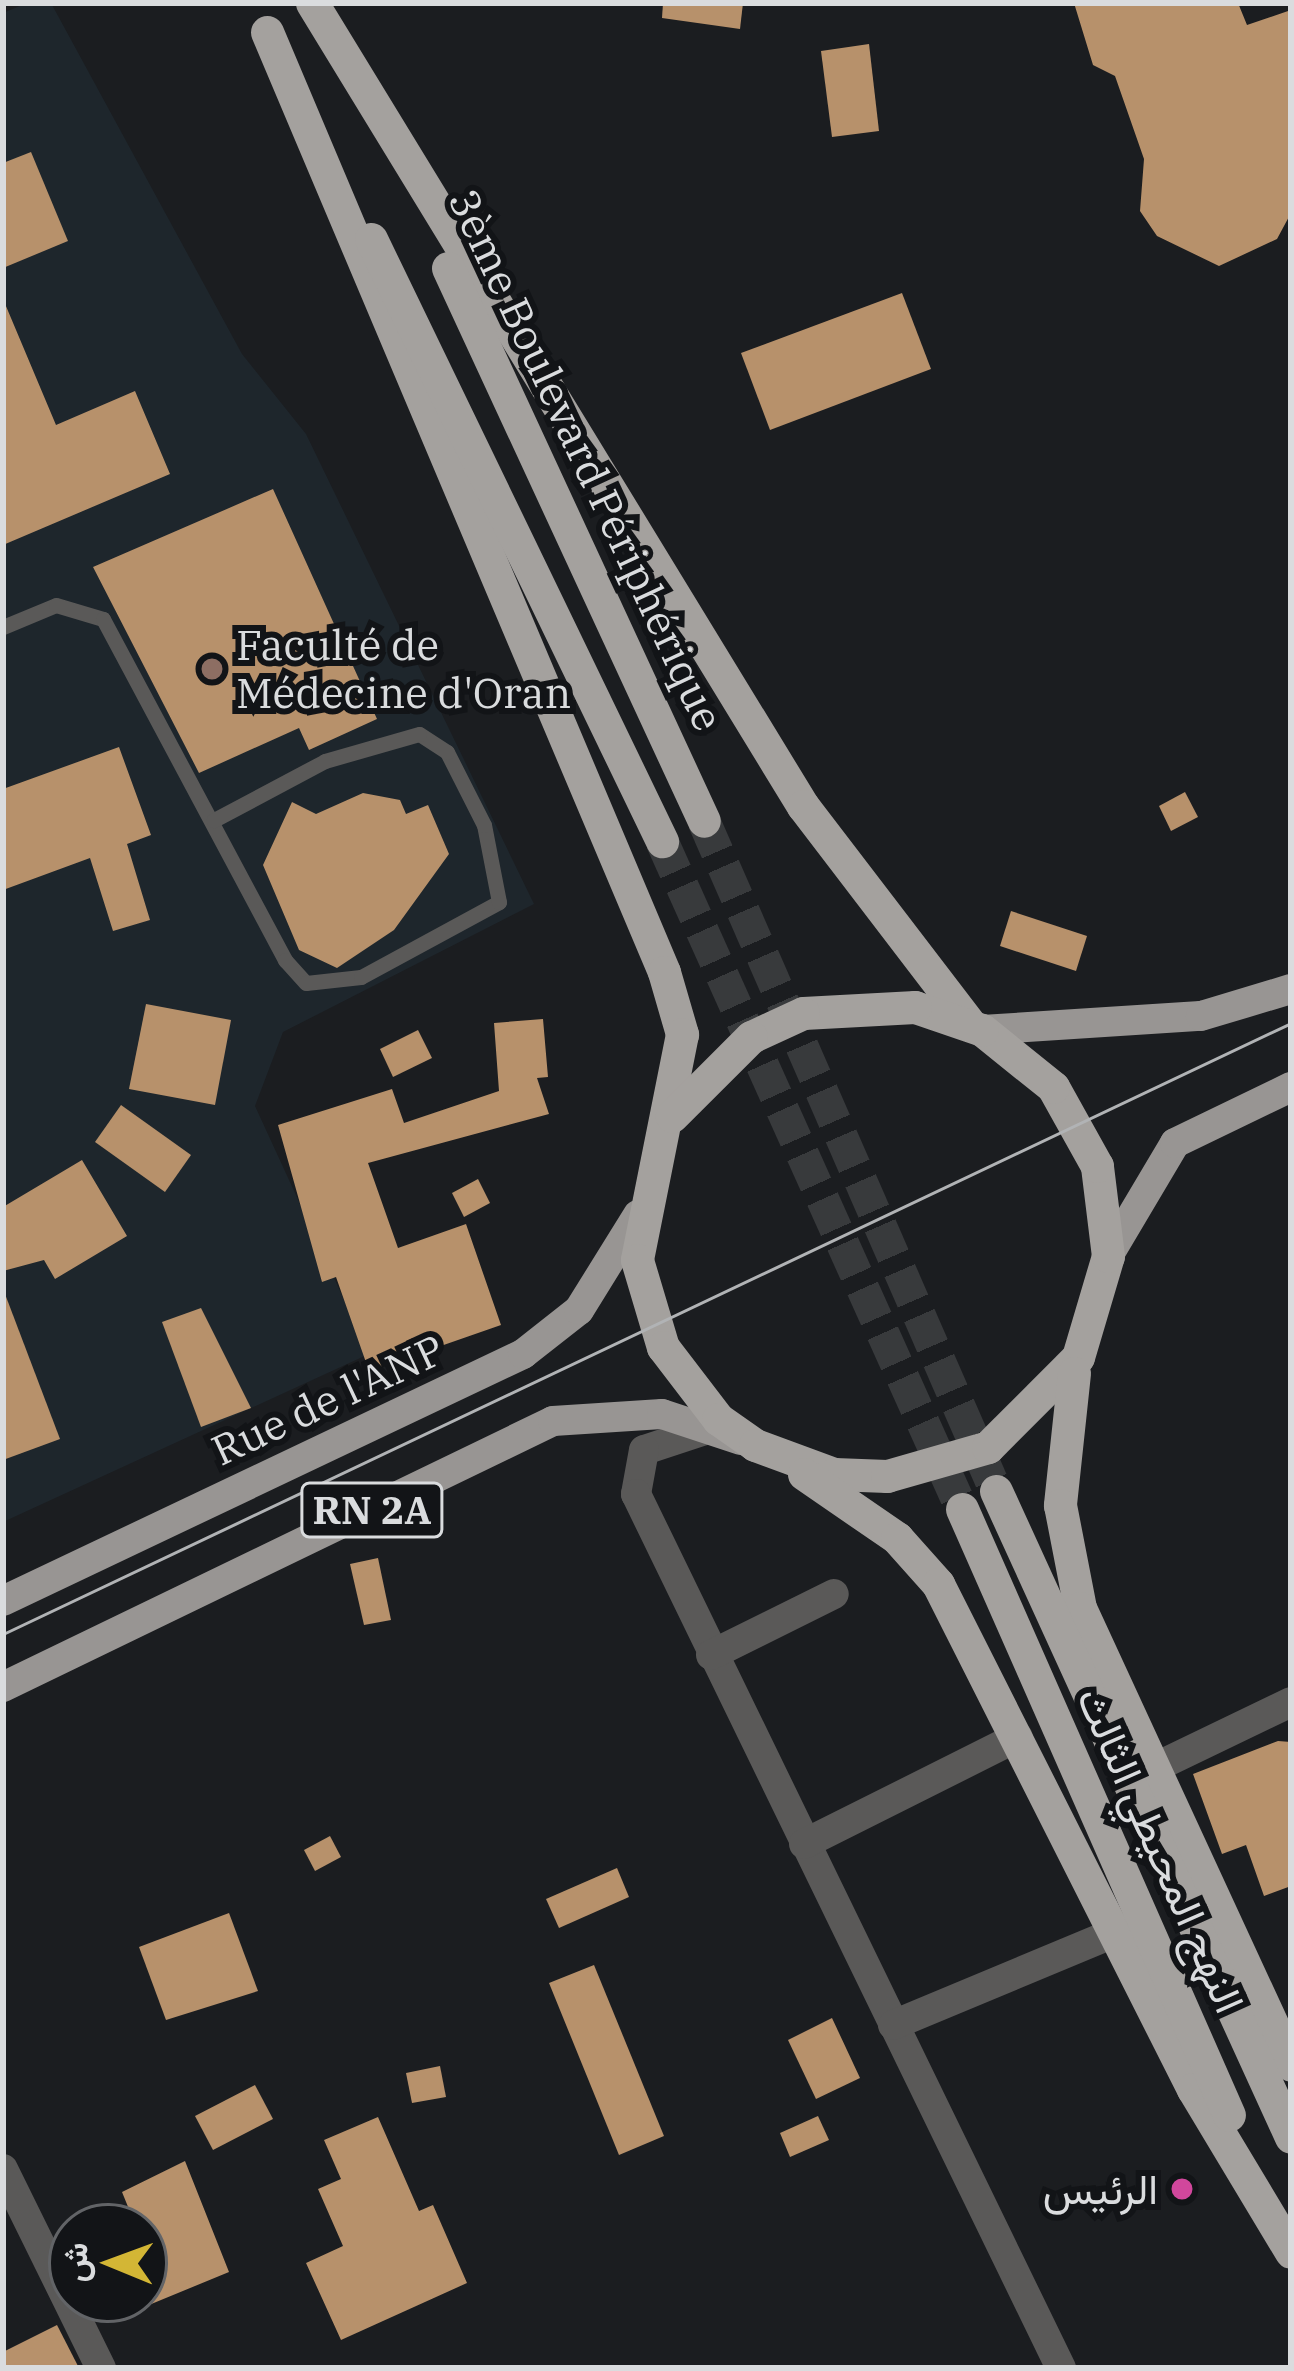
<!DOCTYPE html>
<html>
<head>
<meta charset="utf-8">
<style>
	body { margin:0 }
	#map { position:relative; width:1294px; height:2371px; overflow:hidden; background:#1b1d20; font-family:"IBM Plex Serif",Vazirmatn,serif }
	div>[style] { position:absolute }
	.built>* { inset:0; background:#1e262c }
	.building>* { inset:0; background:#b7916b }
	.trunk-tunnel>* { height:33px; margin-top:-16.5px; transform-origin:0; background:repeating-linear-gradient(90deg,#383a3c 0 33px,transparent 0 49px) }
	.service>* { height:15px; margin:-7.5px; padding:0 7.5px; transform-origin:7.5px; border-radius:7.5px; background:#5a5958 }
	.minor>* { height:30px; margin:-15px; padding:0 15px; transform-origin:15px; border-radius:15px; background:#5a5958 }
	.primary>* { height:30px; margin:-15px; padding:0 15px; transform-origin:15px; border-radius:15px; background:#989593 }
	.trunk>* { height:33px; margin:-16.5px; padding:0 16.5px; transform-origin:16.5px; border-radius:16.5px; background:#a4a19e }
	.tram>* { height:3px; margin:-1.5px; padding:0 1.5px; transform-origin:1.5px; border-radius:1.5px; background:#b1b3b5 }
	.dots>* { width:33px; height:33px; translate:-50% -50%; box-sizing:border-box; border:6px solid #121417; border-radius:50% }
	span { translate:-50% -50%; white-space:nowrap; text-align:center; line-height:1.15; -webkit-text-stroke:12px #121417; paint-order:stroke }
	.shield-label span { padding:3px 9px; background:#121417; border:3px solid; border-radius:9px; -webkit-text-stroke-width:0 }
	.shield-label { font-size:39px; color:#dadcde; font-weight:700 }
	.street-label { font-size:42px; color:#dadcde }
	.poi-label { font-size:42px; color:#dadcde }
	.left { translate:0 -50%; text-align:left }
	.right { translate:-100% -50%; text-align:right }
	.frame { position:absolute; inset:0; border:6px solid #dadcde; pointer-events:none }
	.north { position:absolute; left:48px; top:2203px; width:120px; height:120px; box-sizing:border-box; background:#121417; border:3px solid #626467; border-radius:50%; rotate:271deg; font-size:33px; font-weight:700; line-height:48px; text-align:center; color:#dadcde }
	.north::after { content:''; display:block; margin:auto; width:42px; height:54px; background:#d3b635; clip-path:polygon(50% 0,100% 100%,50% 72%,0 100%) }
</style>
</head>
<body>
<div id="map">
	<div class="built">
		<i style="clip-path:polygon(27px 3px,51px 3px,242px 354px,306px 434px,534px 904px,283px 1032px,255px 1106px,369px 1354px,3px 1522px,3px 13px)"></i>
	</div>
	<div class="building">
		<i style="clip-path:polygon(663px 3px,743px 3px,740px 29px,662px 18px)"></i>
		<i style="clip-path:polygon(1074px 3px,1238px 3px,1247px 25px,1291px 10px,1291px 213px,1277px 239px,1219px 266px,1157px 236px,1140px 211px,1144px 159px,1115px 76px,1093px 65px)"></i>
		<i style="clip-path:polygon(869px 44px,879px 131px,832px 137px,821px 51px)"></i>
		<i style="clip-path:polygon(31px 152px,68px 241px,3px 268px,3px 163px)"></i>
		<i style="clip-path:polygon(902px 293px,931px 369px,770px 430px,741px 353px)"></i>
		<i style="clip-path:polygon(3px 299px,56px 425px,135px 391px,170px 474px,3px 545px)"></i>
		<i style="clip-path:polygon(273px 489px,377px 719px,309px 750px,299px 728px,199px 773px,93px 567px)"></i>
		<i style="clip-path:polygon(119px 747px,151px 835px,127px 844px,150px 920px,113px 931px,90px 858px,3px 890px,3px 789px)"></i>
		<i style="clip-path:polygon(1185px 792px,1198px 817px,1171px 831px,1159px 806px)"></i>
		<i style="clip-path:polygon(363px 793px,400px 800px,406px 814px,428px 805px,449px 854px,394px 930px,337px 968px,299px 950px,263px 865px,292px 802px,316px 814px)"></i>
		<i style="clip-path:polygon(1011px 911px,1087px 936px,1076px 971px,1000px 946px)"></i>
		<i style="clip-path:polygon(146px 1004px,231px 1020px,215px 1105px,129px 1089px)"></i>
		<i style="clip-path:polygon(543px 1019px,548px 1077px,537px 1078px,549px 1114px,368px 1163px,398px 1248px,466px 1224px,501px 1325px,369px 1371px,336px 1277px,322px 1282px,278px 1125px,392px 1089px,404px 1123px,499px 1091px,494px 1023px)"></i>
		<i style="clip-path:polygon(418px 1030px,432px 1058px,393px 1077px,380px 1049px)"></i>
		<i style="clip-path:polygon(121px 1105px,191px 1155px,165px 1192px,95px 1142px)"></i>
		<i style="clip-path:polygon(82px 1160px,127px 1236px,55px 1279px,44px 1260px,3px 1271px,3px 1207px)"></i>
		<i style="clip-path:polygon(478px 1179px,490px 1203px,464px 1217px,452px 1193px)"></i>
		<i style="clip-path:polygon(5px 1294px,60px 1439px,3px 1460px,3px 1295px)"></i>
		<i style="clip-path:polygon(201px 1308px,251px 1408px,201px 1427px,162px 1322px)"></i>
		<i style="clip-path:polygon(378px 1558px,391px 1620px,364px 1625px,350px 1564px)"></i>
		<i style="clip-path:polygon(1278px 1741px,1291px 1742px,1291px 1886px,1264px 1896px,1246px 1845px,1222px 1854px,1193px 1774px)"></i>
		<i style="clip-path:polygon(330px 1836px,341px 1857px,315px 1871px,304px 1850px)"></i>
		<i style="clip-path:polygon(617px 1868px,629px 1897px,559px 1928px,546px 1899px)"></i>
		<i style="clip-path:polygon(229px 1913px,258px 1991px,166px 2020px,139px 1947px)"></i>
		<i style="clip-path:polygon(594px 1965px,664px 2136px,619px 2155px,549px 1983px)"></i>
		<i style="clip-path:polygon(832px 2018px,860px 2078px,816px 2099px,788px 2040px)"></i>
		<i style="clip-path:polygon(440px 2066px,446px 2097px,412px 2103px,406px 2073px)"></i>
		<i style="clip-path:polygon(255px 2085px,273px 2119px,213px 2150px,195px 2116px)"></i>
		<i style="clip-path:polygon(818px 2116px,829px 2140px,790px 2157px,780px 2133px)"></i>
		<i style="clip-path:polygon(378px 2117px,419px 2211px,433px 2205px,467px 2283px,341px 2340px,306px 2263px,343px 2246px,318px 2189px,341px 2179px,324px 2140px)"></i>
		<i style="clip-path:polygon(185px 2161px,229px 2272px,144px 2307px,154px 2271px,122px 2192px)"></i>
		<i style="clip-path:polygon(57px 2325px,79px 2368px,3px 2368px,3px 2352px)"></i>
	</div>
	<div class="trunk-tunnel">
		<i style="left:704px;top:821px;width:731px;rotate:66.45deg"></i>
		<i style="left:662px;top:841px;width:732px;rotate:65.82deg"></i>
	</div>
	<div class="service">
		<i style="left:3px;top:627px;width:57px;rotate:-22.5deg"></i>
		<i style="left:56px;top:605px;width:49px;rotate:16.6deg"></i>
		<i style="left:103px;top:619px;width:387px;rotate:61.9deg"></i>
		<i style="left:285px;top:960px;width:31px;rotate:48deg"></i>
		<i style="left:306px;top:983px;width:55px;rotate:-6.2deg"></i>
		<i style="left:361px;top:977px;width:157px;rotate:-28.5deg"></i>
		<i style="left:499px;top:902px;width:78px;rotate:-101deg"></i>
		<i style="left:484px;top:825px;width:82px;rotate:-116.9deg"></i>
		<i style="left:447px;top:752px;width:33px;rotate:-147deg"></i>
		<i style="left:419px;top:734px;width:98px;rotate:164deg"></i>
		<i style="left:325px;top:761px;width:126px;rotate:152deg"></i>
	</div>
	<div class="minor">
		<i style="left:708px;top:1429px;width:67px;rotate:161.8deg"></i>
		<i style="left:644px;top:1450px;width:45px;rotate:100.3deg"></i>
		<i style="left:636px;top:1494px;width:972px;rotate:64.07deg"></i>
		<i style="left:711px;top:1655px;width:137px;rotate:-26.4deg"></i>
		<i style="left:1154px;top:1768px;width:152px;rotate:-25.7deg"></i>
		<i style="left:804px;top:1844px;width:239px;rotate:-26.6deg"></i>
		<i style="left:893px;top:2025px;width:237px;rotate:-22.6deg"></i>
		<i style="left:3px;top:2169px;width:222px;rotate:63.8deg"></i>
	</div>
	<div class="primary">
		<i style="left:982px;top:1030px;width:219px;rotate:-3.7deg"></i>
		<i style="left:1201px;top:1016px;width:94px;rotate:-16.7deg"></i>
		<i style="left:1108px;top:1256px;width:131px;rotate:-59.3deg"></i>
		<i style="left:1175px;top:1143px;width:129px;rotate:-25.8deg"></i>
		<i style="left:3px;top:1601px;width:576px;rotate:-25.41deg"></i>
		<i style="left:523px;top:1354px;width:71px;rotate:-38.2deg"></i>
		<i style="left:579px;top:1310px;width:112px;rotate:-58.2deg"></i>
		<i style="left:3px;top:1687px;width:611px;rotate:-25.81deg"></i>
		<i style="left:553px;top:1421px;width:109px;rotate:-3.7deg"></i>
		<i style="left:662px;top:1414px;width:83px;rotate:18.2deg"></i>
	</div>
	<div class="trunk">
		<i style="left:312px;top:3px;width:941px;rotate:58.56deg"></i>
		<i style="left:803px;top:806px;width:273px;rotate:52.6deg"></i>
		<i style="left:267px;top:32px;width:1020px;rotate:67.1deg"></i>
		<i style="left:664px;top:972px;width:65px;rotate:73.8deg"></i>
		<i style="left:682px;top:1034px;width:230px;rotate:101.3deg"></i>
		<i style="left:637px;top:1260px;width:91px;rotate:73.4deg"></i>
		<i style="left:663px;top:1347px;width:91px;rotate:52.6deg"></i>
		<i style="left:718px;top:1419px;width:45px;rotate:35.1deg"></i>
		<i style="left:755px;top:1445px;width:84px;rotate:20.2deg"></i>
		<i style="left:834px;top:1474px;width:53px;rotate:2.2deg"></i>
		<i style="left:887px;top:1476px;width:105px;rotate:-16deg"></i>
		<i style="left:988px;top:1447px;width:127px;rotate:-45deg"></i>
		<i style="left:1078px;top:1357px;width:105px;rotate:-73.5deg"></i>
		<i style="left:1108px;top:1256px;width:91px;rotate:-97deg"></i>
		<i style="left:1097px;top:1166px;width:90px;rotate:-119.1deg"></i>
		<i style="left:1053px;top:1087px;width:91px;rotate:-141.2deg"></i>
		<i style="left:982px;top:1030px;width:71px;rotate:-161.1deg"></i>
		<i style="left:915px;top:1007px;width:112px;rotate:176.9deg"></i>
		<i style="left:803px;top:1013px;width:57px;rotate:155.2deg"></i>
		<i style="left:751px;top:1037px;width:112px;rotate:135deg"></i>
		<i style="left:371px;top:239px;width:669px;rotate:64.2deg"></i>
		<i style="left:448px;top:268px;width:609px;rotate:65.16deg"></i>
		<i style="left:1074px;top:1373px;width:133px;rotate:96.1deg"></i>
		<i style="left:1060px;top:1505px;width:105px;rotate:79deg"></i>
		<i style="left:1080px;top:1608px;width:503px;rotate:65.22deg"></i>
		<i style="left:804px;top:1474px;width:113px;rotate:34.5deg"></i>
		<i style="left:897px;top:1538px;width:62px;rotate:48.3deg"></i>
		<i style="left:938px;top:1584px;width:566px;rotate:63.21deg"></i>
		<i style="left:1193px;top:2089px;width:190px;rotate:59deg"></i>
		<i style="left:996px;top:1491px;width:710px;rotate:65.46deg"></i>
		<i style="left:962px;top:1509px;width:662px;rotate:66.22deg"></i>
	</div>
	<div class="tram">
		<i style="left:3px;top:1634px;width:1426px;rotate:-25.38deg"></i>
	</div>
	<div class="dots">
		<i style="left:212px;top:669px;background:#8d6e63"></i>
		<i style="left:1182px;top:2189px;background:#d1479c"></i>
	</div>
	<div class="shield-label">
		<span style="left:372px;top:1510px">RN 2A</span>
	</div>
	<div class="street-label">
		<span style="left:586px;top:460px;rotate:65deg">3ème Boulevard Périphérique</span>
		<span style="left:328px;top:1400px;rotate:-25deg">Rue de l'ANP</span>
		<span style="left:1161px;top:1850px;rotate:66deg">النهج المحيطي الثالث</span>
	</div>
	<div class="poi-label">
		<span class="left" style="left:236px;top:669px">Faculté de<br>Médecine d'Oran</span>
		<span class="right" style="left:1158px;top:2189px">الرئيس</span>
	</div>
	<div class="frame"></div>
	<div class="north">ش</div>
</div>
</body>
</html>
